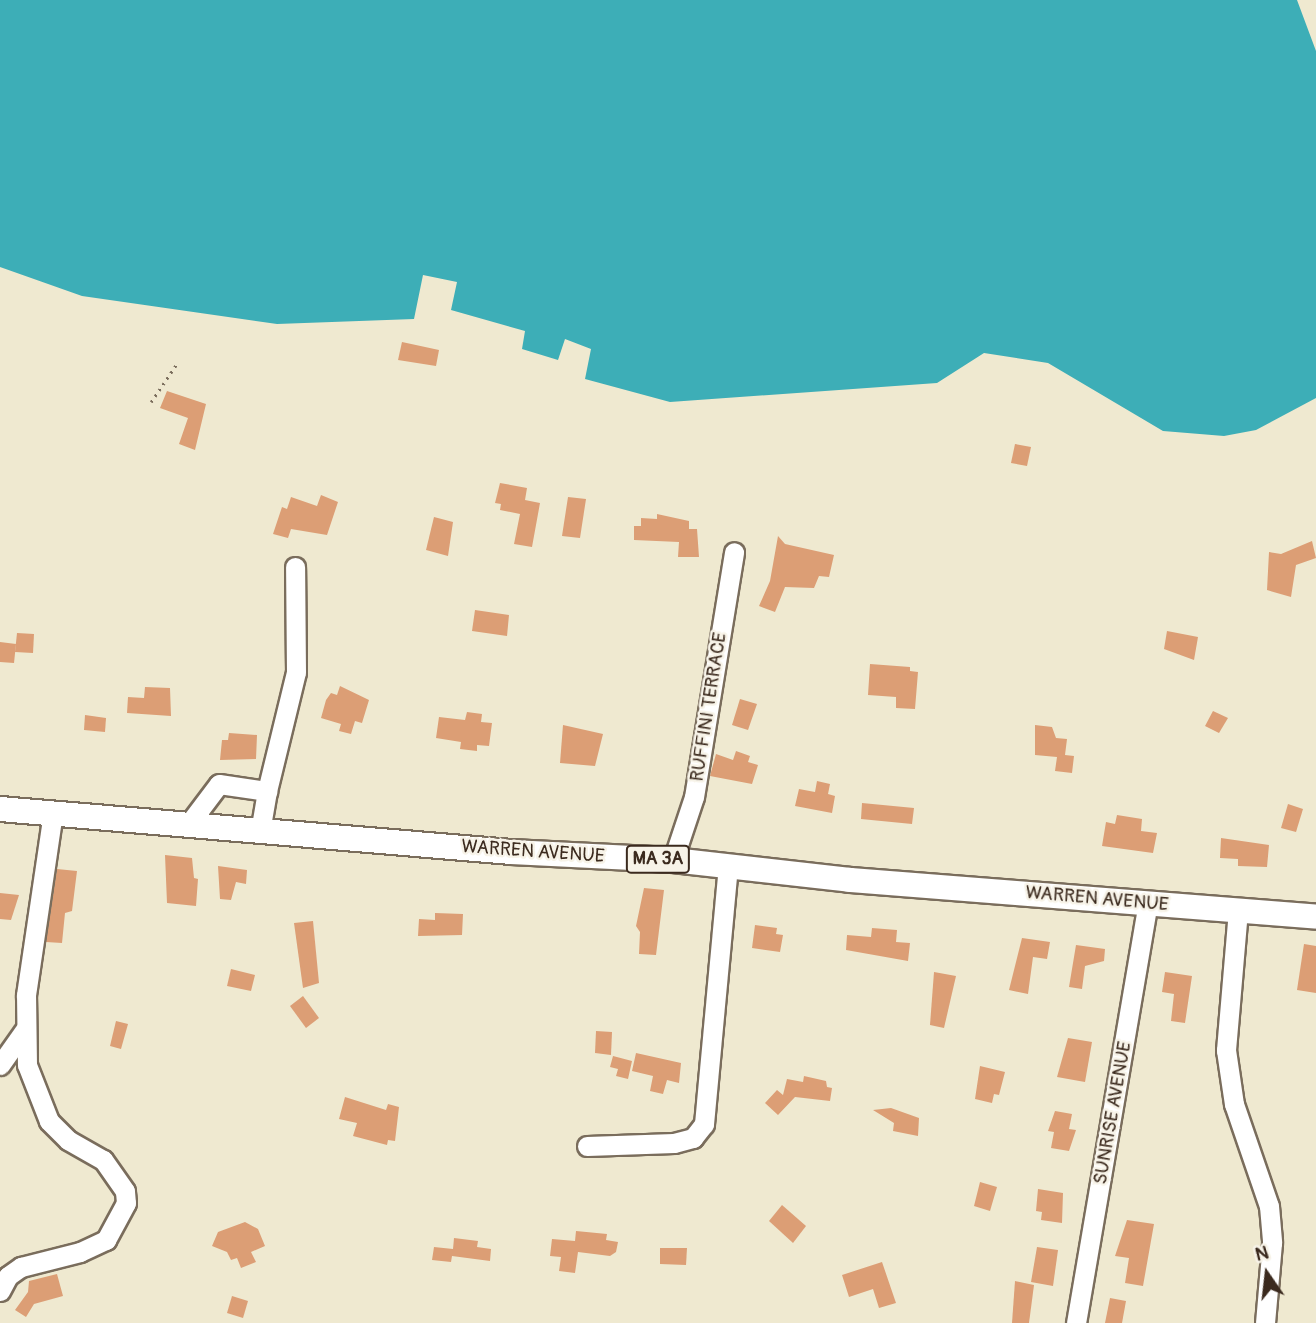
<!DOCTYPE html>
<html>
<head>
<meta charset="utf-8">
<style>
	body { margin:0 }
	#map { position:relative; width:1316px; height:1323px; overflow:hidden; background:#efe9d0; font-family:Pangolin,sans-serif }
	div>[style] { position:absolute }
	.water>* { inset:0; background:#3daeb7 }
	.building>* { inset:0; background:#dc9e75 }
	.path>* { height:2.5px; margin-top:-1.25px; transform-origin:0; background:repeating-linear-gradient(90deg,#7a6d5c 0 2px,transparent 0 7px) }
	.roads { filter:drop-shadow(2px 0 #7a6d5c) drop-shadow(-2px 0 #7a6d5c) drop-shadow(0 2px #7a6d5c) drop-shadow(0 -2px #7a6d5c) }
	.minor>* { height:19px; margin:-9.5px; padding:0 9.5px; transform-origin:9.5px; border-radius:9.5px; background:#fff }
	.major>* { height:24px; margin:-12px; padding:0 12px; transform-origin:12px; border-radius:12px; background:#fff }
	span { translate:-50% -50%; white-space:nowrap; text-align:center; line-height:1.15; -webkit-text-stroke:5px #f7f3e8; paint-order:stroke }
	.shield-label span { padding:2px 5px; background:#f7f3e8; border:2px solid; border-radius:5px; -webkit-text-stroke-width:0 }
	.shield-label { font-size:18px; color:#3b2a1e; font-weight:700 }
	.street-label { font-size:19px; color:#3b2a1e }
	.north { position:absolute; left:1232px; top:1239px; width:70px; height:70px; -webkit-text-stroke:5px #f7f3e8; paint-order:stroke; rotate:346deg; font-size:19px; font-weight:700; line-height:28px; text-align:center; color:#3b2a1e }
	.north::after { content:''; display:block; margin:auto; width:24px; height:32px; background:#3b2a1e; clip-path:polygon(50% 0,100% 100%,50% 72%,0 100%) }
</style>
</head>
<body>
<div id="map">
	<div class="water">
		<i style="clip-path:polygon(0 0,1297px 0,1316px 51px,1316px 398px,1256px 430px,1224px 436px,1163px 431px,1048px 363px,984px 353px,937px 383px,670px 402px,585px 379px,591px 349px,565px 339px,558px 360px,522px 349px,525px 331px,451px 310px,457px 282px,423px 275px,414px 319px,277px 324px,82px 296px,0 267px)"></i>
	</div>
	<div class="building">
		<i style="clip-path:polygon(402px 342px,439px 350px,436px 366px,398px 360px)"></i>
		<i style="clip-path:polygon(167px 391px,206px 404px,195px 450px,179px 444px,188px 418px,160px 408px)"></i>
		<i style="clip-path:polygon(1015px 444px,1031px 447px,1027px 466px,1011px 463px)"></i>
		<i style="clip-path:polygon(500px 483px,527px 488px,525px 500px,540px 503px,532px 547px,514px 544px,520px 514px,500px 510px,501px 504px,495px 503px)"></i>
		<i style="clip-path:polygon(321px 495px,338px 502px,327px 535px,291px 529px,288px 538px,273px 534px,282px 507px,287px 509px,291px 497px,317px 506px)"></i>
		<i style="clip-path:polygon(568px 497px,586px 499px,580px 538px,562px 536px)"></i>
		<i style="clip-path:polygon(657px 514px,689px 521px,689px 529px,697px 529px,699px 557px,678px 557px,679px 542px,634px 540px,634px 526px,641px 526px,641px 518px,657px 519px)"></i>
		<i style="clip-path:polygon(434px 517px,453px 522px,448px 556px,426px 550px)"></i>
		<i style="clip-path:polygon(778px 536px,785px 544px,834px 555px,829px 577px,819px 576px,814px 588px,785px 587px,775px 612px,759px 606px,770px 581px)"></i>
		<i style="clip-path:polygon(1312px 541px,1316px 558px,1296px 565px,1291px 597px,1267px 590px,1269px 552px,1281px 554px)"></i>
		<i style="clip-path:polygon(475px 610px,509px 615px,507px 636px,472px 631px)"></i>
		<i style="clip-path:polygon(1167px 631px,1198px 637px,1194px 660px,1164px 649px)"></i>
		<i style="clip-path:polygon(17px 633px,34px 634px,33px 653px,15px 652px)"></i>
		<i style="clip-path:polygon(0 642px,16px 644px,14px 663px,0 662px)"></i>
		<i style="clip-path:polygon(870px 664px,910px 667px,910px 671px,918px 672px,915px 709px,896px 708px,896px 697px,868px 695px)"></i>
		<i style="clip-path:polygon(340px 686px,369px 700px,362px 723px,355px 721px,351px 734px,339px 731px,341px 724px,321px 718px,326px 700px,331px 693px,337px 695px)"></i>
		<i style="clip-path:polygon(145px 687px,170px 688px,171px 716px,127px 713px,128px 697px,144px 698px)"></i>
		<i style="clip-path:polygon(740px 699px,757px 704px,748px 730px,732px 725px)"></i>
		<i style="clip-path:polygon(1213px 711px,1228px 718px,1219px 733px,1205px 726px)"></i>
		<i style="clip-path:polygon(467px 712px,482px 714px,481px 722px,492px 723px,489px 746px,477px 745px,477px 751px,460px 749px,461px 742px,436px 738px,439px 717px,465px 720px)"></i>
		<i style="clip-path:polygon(85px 715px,106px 718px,105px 732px,84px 730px)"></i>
		<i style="clip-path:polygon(563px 725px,603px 734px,595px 766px,560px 763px)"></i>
		<i style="clip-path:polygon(1035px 725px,1052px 727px,1056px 738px,1067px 739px,1065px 755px,1074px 756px,1072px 773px,1055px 771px,1057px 757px,1035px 755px)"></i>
		<i style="clip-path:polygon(229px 733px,257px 735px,256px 759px,220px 760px,222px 740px,228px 740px)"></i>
		<i style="clip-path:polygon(736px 751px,750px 756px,748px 762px,758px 765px,752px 784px,710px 776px,716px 754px,733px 760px)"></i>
		<i style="clip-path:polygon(817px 781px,830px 784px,828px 794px,835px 796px,832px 813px,795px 806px,799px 789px,815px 792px)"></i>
		<i style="clip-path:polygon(862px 803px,914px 808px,912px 824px,861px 819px)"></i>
		<i style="clip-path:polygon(1288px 804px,1303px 809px,1296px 832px,1281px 828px)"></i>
		<i style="clip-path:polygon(1117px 815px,1142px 819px,1141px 831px,1157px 833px,1153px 853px,1102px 846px,1106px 822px,1115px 824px)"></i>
		<i style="clip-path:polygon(1221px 838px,1269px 845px,1267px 867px,1238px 866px,1238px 859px,1220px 858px)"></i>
		<i style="clip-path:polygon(165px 855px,192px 858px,194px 878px,198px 879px,196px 906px,167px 903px)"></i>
		<i style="clip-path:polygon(218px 866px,247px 870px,246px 884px,236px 882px,231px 900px,220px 899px)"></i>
		<i style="clip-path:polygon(57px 869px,77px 871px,72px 911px,65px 913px,62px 943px,46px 942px)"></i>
		<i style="clip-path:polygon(644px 888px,664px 890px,656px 955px,639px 954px,640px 932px,636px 926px)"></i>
		<i style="clip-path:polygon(0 893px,19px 895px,11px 920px,0 919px)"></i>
		<i style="clip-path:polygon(435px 913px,463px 914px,462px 935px,418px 936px,419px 919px,435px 920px)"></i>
		<i style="clip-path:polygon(313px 921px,319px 983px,303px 988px,294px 923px)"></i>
		<i style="clip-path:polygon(755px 925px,777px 928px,776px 934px,783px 935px,780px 952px,752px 948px)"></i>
		<i style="clip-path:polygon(872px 928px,897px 930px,896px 942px,910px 943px,908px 961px,846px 950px,847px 935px,871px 937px)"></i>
		<i style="clip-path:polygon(1022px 938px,1050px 942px,1047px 959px,1033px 957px,1028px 994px,1009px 990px)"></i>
		<i style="clip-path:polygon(1304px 944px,1316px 946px,1316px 993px,1297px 990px)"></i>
		<i style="clip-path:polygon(1076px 945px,1105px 949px,1104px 961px,1085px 966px,1082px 989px,1069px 987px)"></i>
		<i style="clip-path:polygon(231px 969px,255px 975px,251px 991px,227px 986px)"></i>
		<i style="clip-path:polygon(934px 972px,956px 976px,944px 1028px,930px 1025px)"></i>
		<i style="clip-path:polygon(1165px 972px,1192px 976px,1185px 1023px,1171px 1021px,1174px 994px,1162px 992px)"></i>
		<i style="clip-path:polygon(303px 996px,319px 1018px,306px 1028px,290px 1006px)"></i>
		<i style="clip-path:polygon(116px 1021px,128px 1024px,121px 1049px,110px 1046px)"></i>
		<i style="clip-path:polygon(596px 1031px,612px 1032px,611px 1055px,595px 1053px)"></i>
		<i style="clip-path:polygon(1068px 1038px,1092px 1042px,1085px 1082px,1057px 1077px)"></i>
		<i style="clip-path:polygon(636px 1053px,681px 1063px,679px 1083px,667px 1080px,663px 1094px,650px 1091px,653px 1076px,632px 1071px)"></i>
		<i style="clip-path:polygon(613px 1056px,632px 1061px,628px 1079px,616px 1076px,618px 1069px,610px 1067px)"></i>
		<i style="clip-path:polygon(980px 1066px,1005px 1072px,999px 1095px,994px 1094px,992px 1103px,975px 1099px)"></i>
		<i style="clip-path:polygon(804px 1076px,826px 1081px,827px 1087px,832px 1088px,830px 1101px,795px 1097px,778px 1115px,765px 1103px,777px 1090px,783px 1095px,787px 1079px,803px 1082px)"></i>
		<i style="clip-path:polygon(345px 1097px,386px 1110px,388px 1104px,399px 1107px,395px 1141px,388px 1140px,387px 1145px,353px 1136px,357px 1123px,339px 1119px)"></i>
		<i style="clip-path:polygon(891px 1108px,919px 1118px,918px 1136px,893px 1131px,894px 1123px,873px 1110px)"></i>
		<i style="clip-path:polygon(1055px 1111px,1072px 1114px,1069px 1129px,1076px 1130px,1069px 1151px,1051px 1148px,1054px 1132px,1048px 1131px)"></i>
		<i style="clip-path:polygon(980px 1182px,997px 1187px,990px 1211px,974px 1206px)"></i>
		<i style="clip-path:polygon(1038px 1189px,1063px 1193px,1062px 1223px,1041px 1220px,1042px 1212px,1036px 1211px)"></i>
		<i style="clip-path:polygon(782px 1205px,806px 1226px,793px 1243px,769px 1221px)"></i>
		<i style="clip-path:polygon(1127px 1220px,1154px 1224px,1143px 1286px,1125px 1283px,1129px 1258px,1115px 1256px)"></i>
		<i style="clip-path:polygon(245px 1222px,258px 1229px,265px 1246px,251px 1252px,256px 1262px,241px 1268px,237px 1258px,231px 1260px,227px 1252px,212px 1246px,218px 1232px)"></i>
		<i style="clip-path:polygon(576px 1231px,607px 1234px,606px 1240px,618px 1242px,616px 1252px,610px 1256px,578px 1252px,575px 1273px,559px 1271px,561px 1257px,550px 1256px,552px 1239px,575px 1241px)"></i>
		<i style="clip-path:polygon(454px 1238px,478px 1241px,477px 1247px,491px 1249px,490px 1261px,452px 1256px,451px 1262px,432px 1260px,434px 1247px,453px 1249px)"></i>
		<i style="clip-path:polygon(1037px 1247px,1058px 1250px,1053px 1286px,1031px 1282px)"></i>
		<i style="clip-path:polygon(660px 1248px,687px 1248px,686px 1265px,660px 1264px)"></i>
		<i style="clip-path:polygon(882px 1262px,896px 1303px,879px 1308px,873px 1289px,849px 1297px,842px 1275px)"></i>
		<i style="clip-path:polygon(57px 1274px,63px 1296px,34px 1304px,26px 1317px,15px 1310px,28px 1292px,29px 1281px)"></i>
		<i style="clip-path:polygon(1015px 1281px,1034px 1285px,1029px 1323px,1012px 1323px)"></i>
		<i style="clip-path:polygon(232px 1296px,248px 1301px,243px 1318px,227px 1313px)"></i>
		<i style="clip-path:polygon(1110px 1298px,1126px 1301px,1122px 1323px,1105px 1323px)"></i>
	</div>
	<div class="path">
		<i style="left:151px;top:402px;width:45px;rotate:-56deg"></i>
	</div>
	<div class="roads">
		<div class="minor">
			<i style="left:267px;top:791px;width:122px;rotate:-76.3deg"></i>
			<i style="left:296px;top:672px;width:105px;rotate:-90.5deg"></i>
			<i style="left:188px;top:825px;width:51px;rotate:-52.9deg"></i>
			<i style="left:219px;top:784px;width:49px;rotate:8.3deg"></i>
			<i style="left:267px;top:791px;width:42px;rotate:99.7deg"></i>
			<i style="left:673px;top:860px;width:66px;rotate:-71.6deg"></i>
			<i style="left:694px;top:797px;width:248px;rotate:-80.7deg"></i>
			<i style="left:1238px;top:910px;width:141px;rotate:94.9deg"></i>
			<i style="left:1226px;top:1050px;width:55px;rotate:81.6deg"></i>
			<i style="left:1234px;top:1104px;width:108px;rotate:71.1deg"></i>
			<i style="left:1269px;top:1206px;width:37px;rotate:85deg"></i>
			<i style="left:1272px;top:1243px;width:80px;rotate:95deg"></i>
			<i style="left:0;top:1065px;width:42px;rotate:-54.8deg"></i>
			<i style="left:587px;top:1146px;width:87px;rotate:-2deg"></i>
			<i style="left:674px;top:1143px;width:20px;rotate:-15deg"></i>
			<i style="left:693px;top:1138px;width:18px;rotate:-52deg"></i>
			<i style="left:704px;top:1124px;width:258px;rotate:-84.7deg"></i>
			<i style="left:0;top:1291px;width:17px;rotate:-62deg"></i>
			<i style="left:8px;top:1276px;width:16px;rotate:-35deg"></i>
			<i style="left:21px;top:1267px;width:61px;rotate:-14.3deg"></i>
			<i style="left:80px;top:1252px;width:29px;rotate:-25deg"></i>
			<i style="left:106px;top:1240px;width:42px;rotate:-61.6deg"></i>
			<i style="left:126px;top:1203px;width:12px;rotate:-95deg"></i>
			<i style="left:125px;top:1191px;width:38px;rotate:-125deg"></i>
			<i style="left:103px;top:1160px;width:40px;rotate:-150.3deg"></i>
			<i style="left:68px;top:1140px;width:27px;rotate:-135deg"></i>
			<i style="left:49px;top:1121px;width:60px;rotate:-111.4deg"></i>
			<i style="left:27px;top:1065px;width:70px;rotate:-90.8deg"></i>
			<i style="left:26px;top:995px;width:184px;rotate:-81.6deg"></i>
			<i style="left:1076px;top:1323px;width:426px;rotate:-80.3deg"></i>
		</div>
		<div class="major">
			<i style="left:0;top:809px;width:513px;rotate:4.81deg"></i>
			<i style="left:511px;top:852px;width:162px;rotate:2.8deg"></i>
			<i style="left:673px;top:860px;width:178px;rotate:6.4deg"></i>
			<i style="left:850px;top:880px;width:467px;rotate:4.5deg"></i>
		</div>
	</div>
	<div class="shield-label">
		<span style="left:658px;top:859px">MA 3A</span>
	</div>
	<div class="street-label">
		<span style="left:709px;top:707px;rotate:-81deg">RUFFINI TERRACE</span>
		<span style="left:533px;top:852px;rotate:4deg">WARREN AVENUE</span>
		<span style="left:1097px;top:899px;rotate:5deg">WARREN AVENUE</span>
		<span style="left:1113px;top:1113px;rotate:-80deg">SUNRISE AVENUE</span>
	</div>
	<div class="north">N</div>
</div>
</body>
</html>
